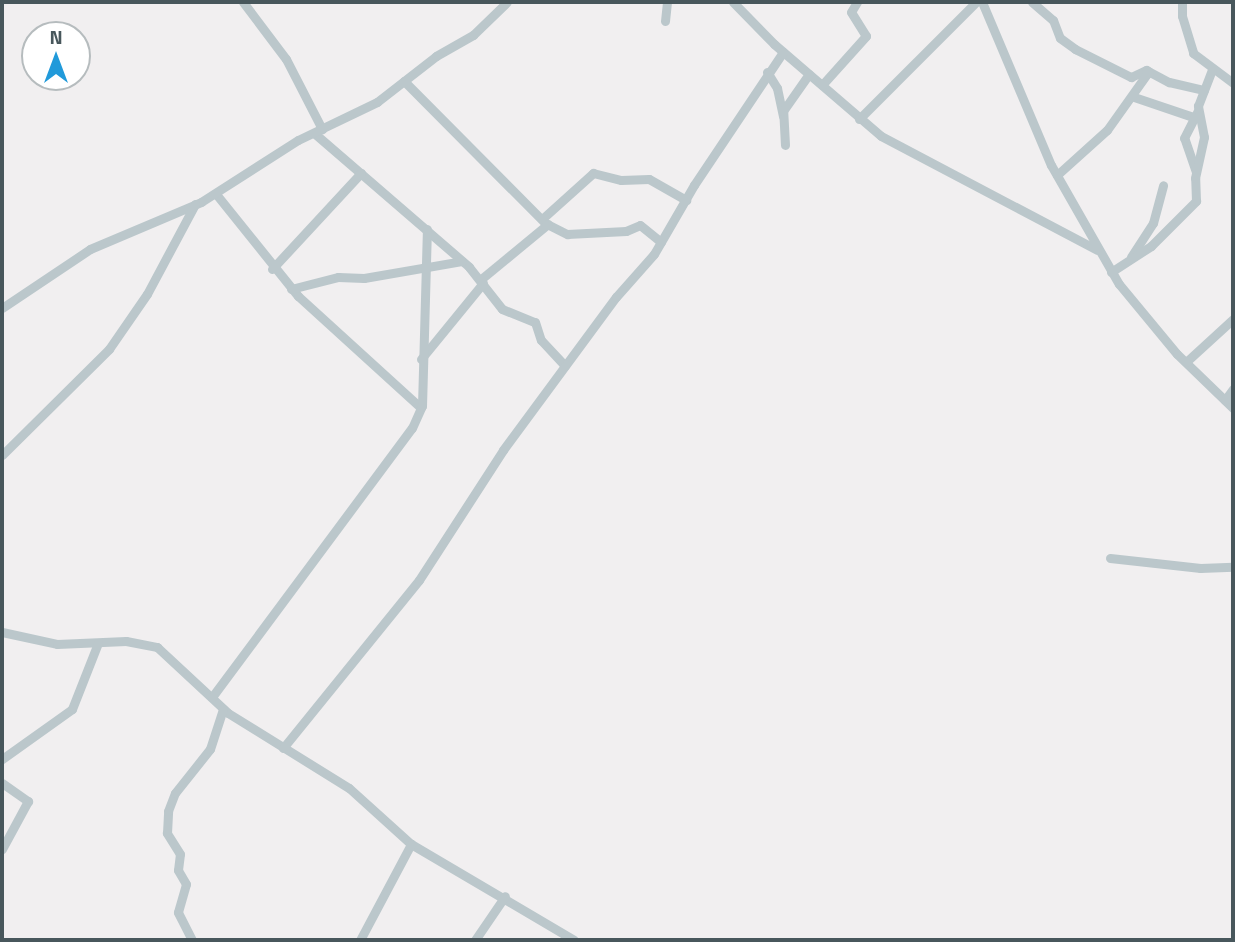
<!DOCTYPE html>
<html>
<head>
<meta charset="utf-8">
<style>
	body { margin:0 }
	#map { position:relative; width:1235px; height:942px; overflow:hidden; background:#f1eff0; font-family:"Titillium Web",sans-serif }
	div>[style] { position:absolute }
	.minor>* { height:9px; margin:-4.5px; padding:0 4.5px; transform-origin:4.5px; border-radius:4.5px; background:#bbc7cb }
	span { translate:-50% -50%; white-space:nowrap; text-align:center; line-height:1.15; -webkit-text-stroke:5px #fff; paint-order:stroke }
	.frame { position:absolute; inset:0; border:4px solid #48575c; pointer-events:none }
	.north { position:absolute; left:21px; top:21px; width:70px; height:70px; box-sizing:border-box; background:#fff; border:2px solid #b6bcbe; border-radius:50%; rotate:0deg; font-size:19px; font-weight:700; line-height:28px; text-align:center; color:#48575c }
	.north::after { content:''; display:block; margin:auto; width:24px; height:32px; background:#219ada; clip-path:polygon(50% 0,100% 100%,50% 72%,0 100%) }
</style>
</head>
<body>
<div id="map">
	<div class="minor">
		<i style="left:243px;top:2px;width:71px;rotate:53deg"></i>
		<i style="left:286px;top:59px;width:79px;rotate:62.8deg"></i>
		<i style="left:733px;top:2px;width:59px;rotate:45.7deg"></i>
		<i style="left:774px;top:44px;width:141px;rotate:40.7deg"></i>
		<i style="left:881px;top:136px;width:244px;rotate:27.8deg"></i>
		<i style="left:982px;top:2px;width:177px;rotate:67.1deg"></i>
		<i style="left:1051px;top:165px;width:137px;rotate:60.3deg"></i>
		<i style="left:1119px;top:284px;width:91px;rotate:50.4deg"></i>
		<i style="left:1177px;top:354px;width:78px;rotate:44deg"></i>
		<i style="left:1032px;top:2px;width:28px;rotate:41deg"></i>
		<i style="left:1053px;top:20px;width:19px;rotate:69deg"></i>
		<i style="left:1060px;top:38px;width:19px;rotate:36deg"></i>
		<i style="left:1075px;top:49px;width:63px;rotate:26.6deg"></i>
		<i style="left:1131px;top:77px;width:17px;rotate:-25deg"></i>
		<i style="left:1146px;top:70px;width:26px;rotate:28deg"></i>
		<i style="left:1169px;top:82px;width:36px;rotate:13deg"></i>
		<i style="left:1182px;top:2px;width:14px;rotate:90deg"></i>
		<i style="left:1182px;top:16px;width:39px;rotate:73deg"></i>
		<i style="left:1193px;top:53px;width:50px;rotate:36.9deg"></i>
		<i style="left:665px;top:21px;width:19px;rotate:-84deg"></i>
		<i style="left:767px;top:72px;width:19px;rotate:58deg"></i>
		<i style="left:777px;top:88px;width:29px;rotate:78deg"></i>
		<i style="left:404px;top:81px;width:200px;rotate:45.2deg"></i>
		<i style="left:545px;top:223px;width:25px;rotate:27deg"></i>
		<i style="left:567px;top:234px;width:59px;rotate:-2.9deg"></i>
		<i style="left:626px;top:231px;width:15px;rotate:-23deg"></i>
		<i style="left:640px;top:225px;width:27px;rotate:39deg"></i>
		<i style="left:822px;top:85px;width:66px;rotate:-48.1deg"></i>
		<i style="left:866px;top:36px;width:28px;rotate:-122deg"></i>
		<i style="left:851px;top:12px;width:12px;rotate:-59deg"></i>
		<i style="left:1134px;top:97px;width:62px;rotate:18.7deg"></i>
		<i style="left:859px;top:119px;width:165px;rotate:-45deg"></i>
		<i style="left:314px;top:133px;width:205px;rotate:40.8deg"></i>
		<i style="left:469px;top:267px;width:53px;rotate:51.8deg"></i>
		<i style="left:502px;top:309px;width:35px;rotate:22deg"></i>
		<i style="left:535px;top:322px;width:19px;rotate:72deg"></i>
		<i style="left:541px;top:340px;width:35px;rotate:47deg"></i>
		<i style="left:785px;top:145px;width:34px;rotate:-93deg"></i>
		<i style="left:783px;top:111px;width:45px;rotate:-54.9deg"></i>
		<i style="left:1196px;top:172px;width:36px;rotate:-109deg"></i>
		<i style="left:1184px;top:138px;width:31px;rotate:-63deg"></i>
		<i style="left:1057px;top:175px;width:67px;rotate:-42deg"></i>
		<i style="left:1107px;top:130px;width:72px;rotate:-54.6deg"></i>
		<i style="left:216px;top:194px;width:131px;rotate:51.2deg"></i>
		<i style="left:298px;top:296px;width:166px;rotate:42.3deg"></i>
		<i style="left:542px;top:219px;width:69px;rotate:-42deg"></i>
		<i style="left:593px;top:173px;width:29px;rotate:14deg"></i>
		<i style="left:621px;top:180px;width:28px;rotate:-2deg"></i>
		<i style="left:649px;top:179px;width:43px;rotate:29.6deg"></i>
		<i style="left:1131px;top:257px;width:40px;rotate:-57.1deg"></i>
		<i style="left:1153px;top:223px;width:39px;rotate:-75deg"></i>
		<i style="left:272px;top:269px;width:131px;rotate:-47.2deg"></i>
		<i style="left:1111px;top:272px;width:48px;rotate:-33deg"></i>
		<i style="left:1151px;top:246px;width:64px;rotate:-45deg"></i>
		<i style="left:1196px;top:201px;width:23px;rotate:-92deg"></i>
		<i style="left:1195px;top:178px;width:42px;rotate:-77.6deg"></i>
		<i style="left:1204px;top:137px;width:32px;rotate:-101deg"></i>
		<i style="left:1198px;top:106px;width:39px;rotate:-69deg"></i>
		<i style="left:480px;top:280px;width:88px;rotate:-39.5deg"></i>
		<i style="left:291px;top:289px;width:49px;rotate:-14.3deg"></i>
		<i style="left:338px;top:277px;width:26px;rotate:2deg"></i>
		<i style="left:364px;top:278px;width:99px;rotate:-9.8deg"></i>
		<i style="left:2px;top:308px;width:106px;rotate:-33.8deg"></i>
		<i style="left:90px;top:249px;width:121px;rotate:-22.9deg"></i>
		<i style="left:201px;top:202px;width:115px;rotate:-32.6deg"></i>
		<i style="left:298px;top:140px;width:88px;rotate:-25.7deg"></i>
		<i style="left:377px;top:102px;width:75px;rotate:-37.9deg"></i>
		<i style="left:436px;top:56px;width:43px;rotate:-29.6deg"></i>
		<i style="left:473px;top:35px;width:47px;rotate:-44.1deg"></i>
		<i style="left:421px;top:359px;width:98px;rotate:-50.8deg"></i>
		<i style="left:1186px;top:362px;width:64px;rotate:-42.5deg"></i>
		<i style="left:1225px;top:400px;width:14px;rotate:-54deg"></i>
		<i style="left:2px;top:455px;width:151px;rotate:-44.7deg"></i>
		<i style="left:109px;top:349px;width:67px;rotate:-55.4deg"></i>
		<i style="left:147px;top:294px;width:102px;rotate:-61.9deg"></i>
		<i style="left:1110px;top:558px;width:91px;rotate:6.3deg"></i>
		<i style="left:1200px;top:568px;width:33px;rotate:-2deg"></i>
		<i style="left:2px;top:632px;width:56px;rotate:12.3deg"></i>
		<i style="left:57px;top:644px;width:69px;rotate:-2.5deg"></i>
		<i style="left:126px;top:641px;width:32px;rotate:11deg"></i>
		<i style="left:157px;top:647px;width:97px;rotate:42.9deg"></i>
		<i style="left:228px;top:713px;width:142px;rotate:31.8deg"></i>
		<i style="left:349px;top:788px;width:84px;rotate:42.1deg"></i>
		<i style="left:411px;top:844px;width:189px;rotate:30.5deg"></i>
		<i style="left:212px;top:697px;width:335px;rotate:-53.4deg"></i>
		<i style="left:412px;top:428px;width:24px;rotate:-66deg"></i>
		<i style="left:422px;top:406px;width:177px;rotate:-88.4deg"></i>
		<i style="left:283px;top:748px;width:216px;rotate:-51deg"></i>
		<i style="left:419px;top:580px;width:155px;rotate:-57.1deg"></i>
		<i style="left:503px;top:450px;width:190px;rotate:-53.6deg"></i>
		<i style="left:616px;top:297px;width:57px;rotate:-48.5deg"></i>
		<i style="left:654px;top:254px;width:80px;rotate:-59.9deg"></i>
		<i style="left:694px;top:185px;width:160px;rotate:-56.2deg"></i>
		<i style="left:2px;top:759px;width:86px;rotate:-35.5deg"></i>
		<i style="left:72px;top:709px;width:71px;rotate:-68.5deg"></i>
		<i style="left:2px;top:783px;width:32px;rotate:35deg"></i>
		<i style="left:28px;top:801px;width:55px;rotate:118.4deg"></i>
		<i style="left:192px;top:940px;width:31px;rotate:-117deg"></i>
		<i style="left:178px;top:912px;width:29px;rotate:-74deg"></i>
		<i style="left:186px;top:884px;width:16px;rotate:-120deg"></i>
		<i style="left:178px;top:870px;width:16px;rotate:-83deg"></i>
		<i style="left:180px;top:854px;width:25px;rotate:-122deg"></i>
		<i style="left:167px;top:833px;width:22px;rotate:-87deg"></i>
		<i style="left:168px;top:811px;width:19px;rotate:-69deg"></i>
		<i style="left:175px;top:793px;width:56px;rotate:-51.5deg"></i>
		<i style="left:210px;top:749px;width:42px;rotate:-72deg"></i>
		<i style="left:360px;top:940px;width:109px;rotate:-62deg"></i>
		<i style="left:475px;top:940px;width:53px;rotate:-55.7deg"></i>
	</div>
	<div class="frame"></div>
	<div class="north">N</div>
</div>
</body>
</html>
